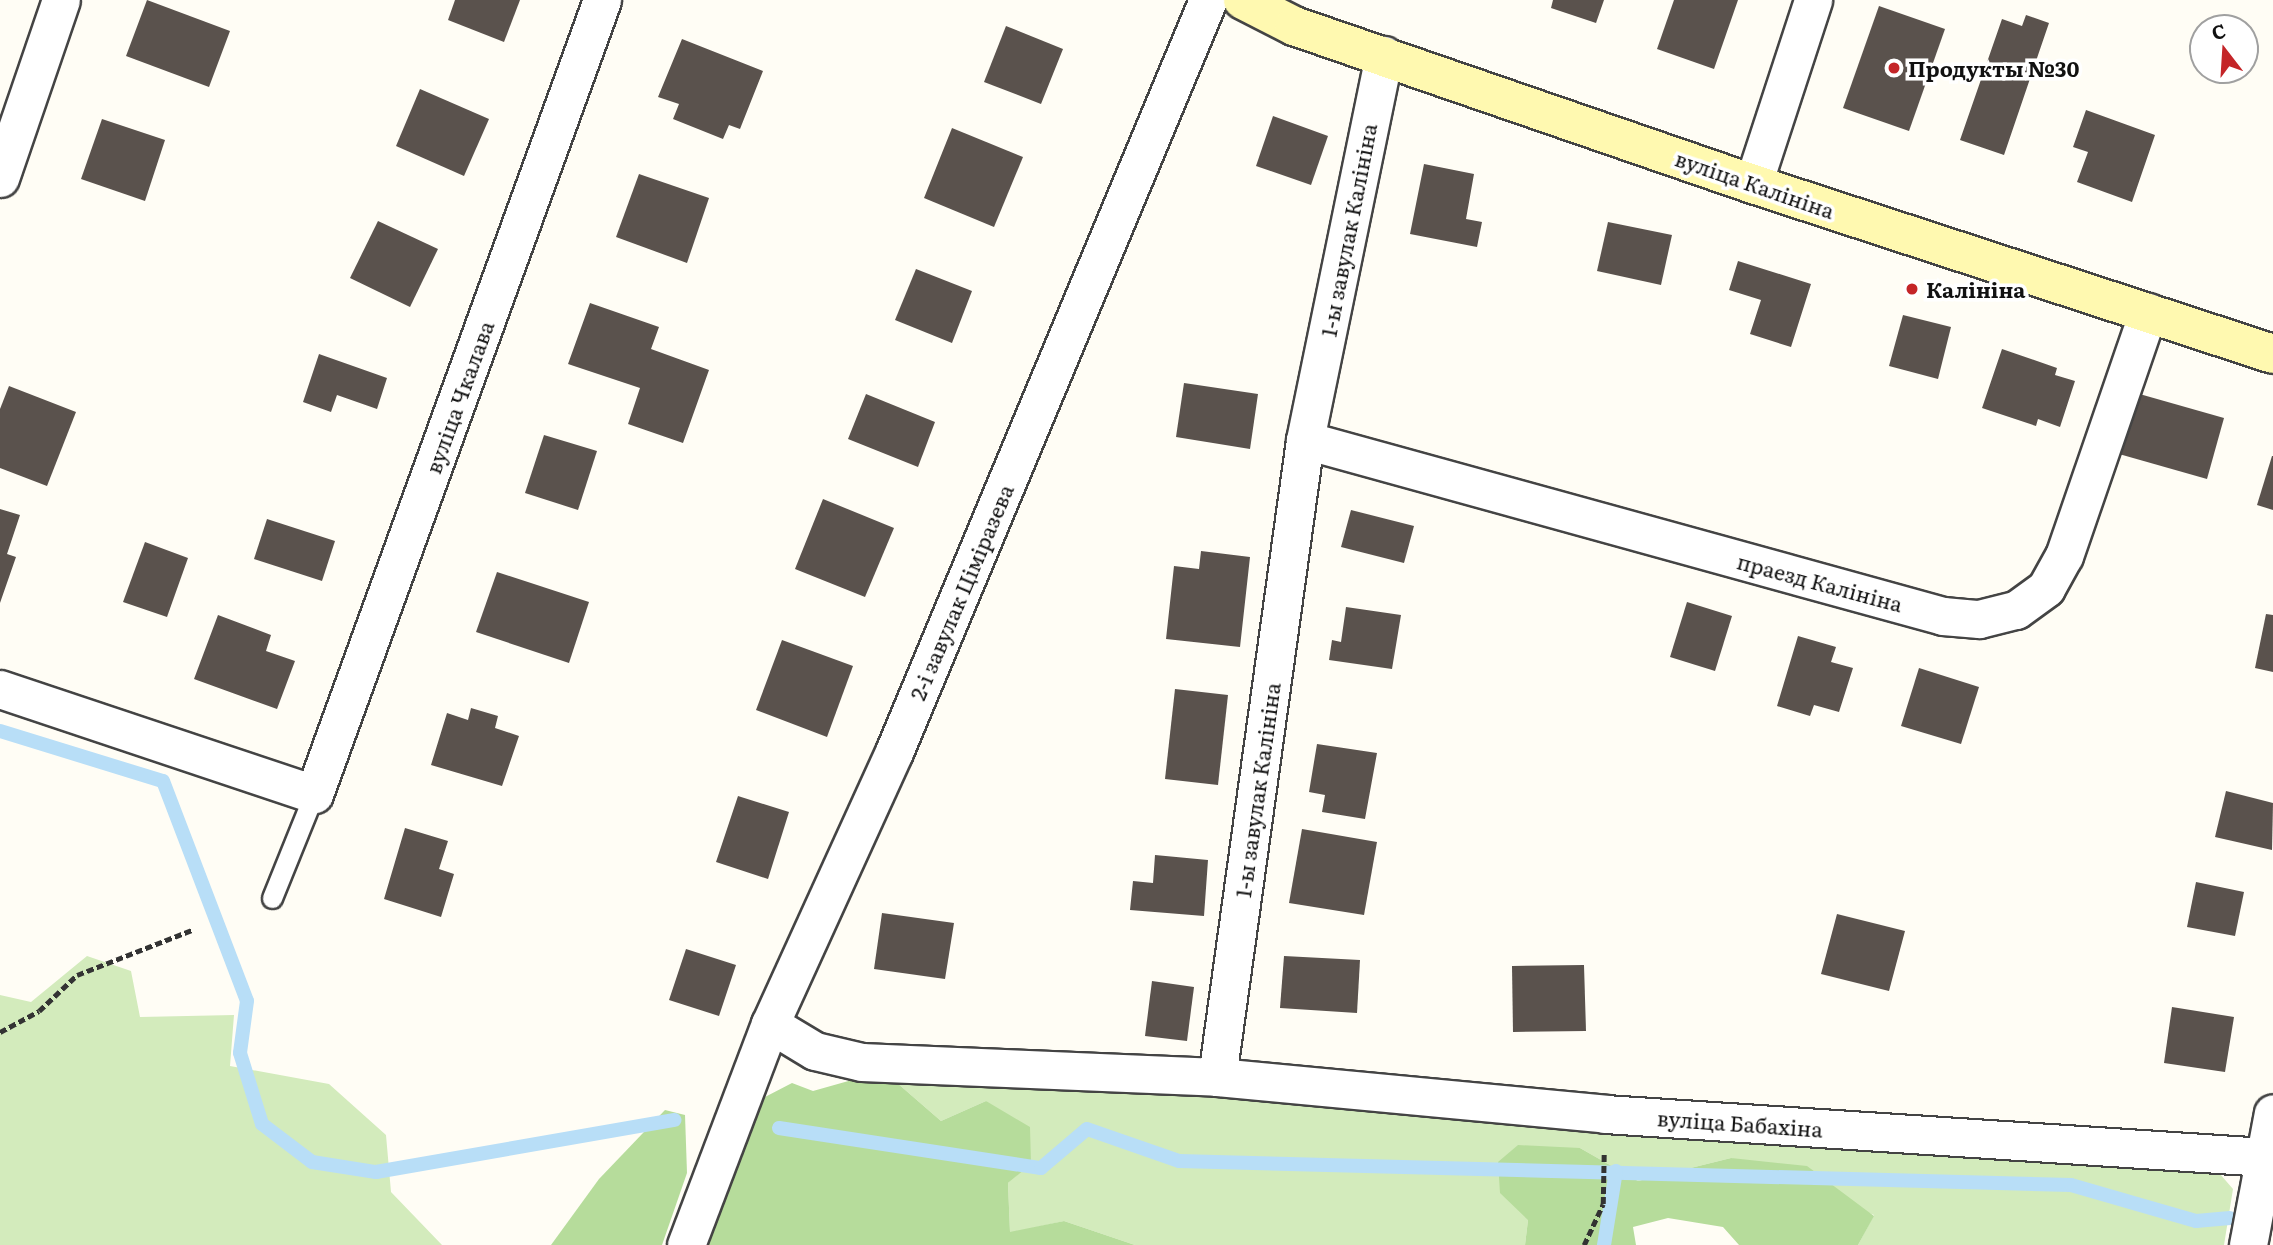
<!DOCTYPE html>
<html>
<head>
<meta charset="utf-8">
<style>
	body { margin:0 }
	#map { position:relative; width:2273px; height:1245px; overflow:hidden; background:#fffdf5; font-family:Literata,serif }
	div>[style] { position:absolute }
	.green>* { inset:0; background:#d3ebbc }
	.forest>* { inset:0; background:#b6dc9b }
	.stream>* { height:14px; margin:-7px; padding:0 7px; transform-origin:7px; border-radius:7px; background:#b8def7 }
	.building>* { inset:0; background:#5a524d }
	.path>* { height:4.5px; margin-top:-2.25px; transform-origin:0; background:repeating-linear-gradient(90deg,#333 0 7px,transparent 0 10.5px) }
	.roads { filter:drop-shadow(2px 0 #444) drop-shadow(-2px 0 #444) drop-shadow(0 2px #444) drop-shadow(0 -2px #444) }
	.lane>* { height:19px; margin:-9.5px; padding:0 9.5px; transform-origin:9.5px; border-radius:9.5px; background:#fff }
	.street>* { height:37px; margin:-18.5px; padding:0 18.5px; transform-origin:18.5px; border-radius:18.5px; background:#fff }
	.secondary>* { height:38px; margin:-19px; padding:0 19px; transform-origin:19px; border-radius:19px; background:#fff9b0 }
	.dots>* { width:19px; height:19px; translate:-50% -50%; box-sizing:border-box; border:4px solid #fff; border-radius:50% }
	span { translate:-50% -50%; white-space:nowrap; text-align:center; line-height:1.15; -webkit-text-stroke:7px #fff; paint-order:stroke }
	.poi-label { font-size:21px; color:#111; font-weight:700 }
	.left { translate:0 -50%; text-align:left }
	.street-label { font-size:21px; color:#111 }
	.north { position:absolute; left:2189px; top:14px; width:70px; height:70px; box-sizing:border-box; background:#fff; border:2px solid #a0a0a0; border-radius:50%; rotate:343deg; font-size:19px; font-weight:700; line-height:28px; text-align:center; color:#111 }
	.north::after { content:''; display:block; margin:auto; width:24px; height:32px; background:#c42528; clip-path:polygon(50% 0,100% 100%,50% 72%,0 100%) }
</style>
</head>
<body>
<div id="map">
	<div class="green">
		<i style="clip-path:polygon(87px 956px,131px 971px,140px 1017px,234px 1015px,230px 1066px,329px 1084px,386px 1135px,391px 1192px,442px 1245px,0 1245px,0 995px,31px 1002px)"></i>
		<i style="clip-path:polygon(896px 1082px,1216px 1096px,1577px 1129px,2213px 1166px,2233px 1189px,2224px 1245px,1858px 1245px,1874px 1215px,1731px 1158px,1638px 1181px,1580px 1148px,1528px 1220px,1525px 1245px,1135px 1245px,1064px 1221px,1010px 1233px,1008px 1183px,1030px 1164px,986px 1101px,941px 1121px)"></i>
	</div>
	<div class="forest">
		<i style="clip-path:polygon(852px 1080px,896px 1082px,941px 1121px,986px 1101px,1030px 1127px,1031px 1164px,1008px 1183px,1010px 1232px,1064px 1221px,1135px 1245px,706px 1245px,765px 1097px,792px 1083px,813px 1091px)"></i>
		<i style="clip-path:polygon(665px 1110px,685px 1115px,687px 1173px,662px 1245px,551px 1245px,599px 1179px)"></i>
		<i style="clip-path:polygon(1518px 1145px,1580px 1148px,1638px 1181px,1731px 1158px,1807px 1166px,1874px 1216px,1858px 1245px,1739px 1245px,1723px 1227px,1668px 1218px,1633px 1227px,1636px 1245px,1525px 1245px,1528px 1220px,1500px 1193px,1498px 1162px)"></i>
	</div>
	<div class="stream">
		<i style="left:0;top:731px;width:170px;rotate:17.1deg"></i>
		<i style="left:163px;top:781px;width:235px;rotate:69.1deg"></i>
		<i style="left:247px;top:1001px;width:52px;rotate:97.7deg"></i>
		<i style="left:240px;top:1053px;width:74px;rotate:72.8deg"></i>
		<i style="left:262px;top:1124px;width:63px;rotate:37.2deg"></i>
		<i style="left:312px;top:1162px;width:65px;rotate:8.9deg"></i>
		<i style="left:376px;top:1172px;width:303px;rotate:-9.9deg"></i>
		<i style="left:779px;top:1128px;width:265px;rotate:8.7deg"></i>
		<i style="left:1041px;top:1168px;width:60px;rotate:-40.3deg"></i>
		<i style="left:1087px;top:1129px;width:97px;rotate:19.2deg"></i>
		<i style="left:1179px;top:1161px;width:892px;rotate:1.54deg"></i>
		<i style="left:2071px;top:1185px;width:130px;rotate:16.1deg"></i>
		<i style="left:2196px;top:1221px;width:34px;rotate:-5deg"></i>
		<i style="left:1604px;top:1245px;width:75px;rotate:-80.8deg"></i>
	</div>
	<div class="building">
		<i style="clip-path:polygon(147px 0,230px 31px,209px 87px,126px 56px)"></i>
		<i style="clip-path:polygon(455px 0,520px 0,504px 42px,448px 20px)"></i>
		<i style="clip-path:polygon(1553px 0,1604px 0,1596px 23px,1551px 8px)"></i>
		<i style="clip-path:polygon(1674px 0,1738px 0,1714px 69px,1657px 49px)"></i>
		<i style="clip-path:polygon(1879px 6px,1945px 29px,1909px 131px,1843px 108px)"></i>
		<i style="clip-path:polygon(2026px 15px,2049px 23px,2004px 155px,1960px 140px,2002px 19px,2022px 26px)"></i>
		<i style="clip-path:polygon(1006px 26px,1063px 49px,1041px 104px,984px 82px)"></i>
		<i style="clip-path:polygon(682px 39px,763px 71px,740px 129px,729px 125px,723px 139px,673px 119px,679px 104px,658px 97px)"></i>
		<i style="clip-path:polygon(420px 89px,489px 119px,464px 176px,396px 146px)"></i>
		<i style="clip-path:polygon(2086px 110px,2155px 135px,2132px 202px,2077px 182px,2088px 152px,2073px 147px)"></i>
		<i style="clip-path:polygon(1273px 116px,1328px 136px,1311px 185px,1256px 166px)"></i>
		<i style="clip-path:polygon(102px 119px,165px 140px,145px 201px,81px 179px)"></i>
		<i style="clip-path:polygon(952px 128px,1023px 157px,994px 227px,924px 198px)"></i>
		<i style="clip-path:polygon(1424px 164px,1474px 174px,1466px 219px,1482px 222px,1477px 247px,1410px 234px)"></i>
		<i style="clip-path:polygon(639px 174px,709px 198px,687px 263px,616px 237px)"></i>
		<i style="clip-path:polygon(378px 221px,438px 249px,410px 307px,350px 278px)"></i>
		<i style="clip-path:polygon(1608px 222px,1672px 235px,1661px 285px,1597px 271px)"></i>
		<i style="clip-path:polygon(1738px 261px,1811px 284px,1791px 347px,1750px 334px,1761px 300px,1729px 290px)"></i>
		<i style="clip-path:polygon(916px 269px,972px 291px,952px 343px,895px 320px)"></i>
		<i style="clip-path:polygon(590px 303px,659px 327px,651px 349px,709px 370px,683px 443px,628px 424px,640px 388px,568px 364px)"></i>
		<i style="clip-path:polygon(1903px 315px,1951px 327px,1938px 379px,1889px 366px)"></i>
		<i style="clip-path:polygon(2002px 349px,2057px 368px,2055px 375px,2075px 381px,2060px 427px,2038px 419px,2036px 426px,1982px 408px)"></i>
		<i style="clip-path:polygon(319px 354px,387px 378px,377px 409px,337px 395px,331px 412px,303px 402px)"></i>
		<i style="clip-path:polygon(1184px 383px,1258px 394px,1250px 449px,1176px 437px)"></i>
		<i style="clip-path:polygon(9px 386px,76px 412px,47px 486px,0 468px,0 409px)"></i>
		<i style="clip-path:polygon(2136px 393px,2224px 418px,2207px 479px,2119px 454px)"></i>
		<i style="clip-path:polygon(866px 394px,935px 422px,918px 467px,848px 439px)"></i>
		<i style="clip-path:polygon(544px 435px,597px 451px,578px 510px,525px 493px)"></i>
		<i style="clip-path:polygon(2272px 456px,2273px 456px,2273px 510px,2257px 505px)"></i>
		<i style="clip-path:polygon(823px 499px,894px 528px,865px 597px,795px 569px)"></i>
		<i style="clip-path:polygon(0 509px,20px 515px,7px 554px,16px 557px,0 603px)"></i>
		<i style="clip-path:polygon(1351px 510px,1414px 526px,1404px 563px,1341px 547px)"></i>
		<i style="clip-path:polygon(267px 519px,335px 541px,322px 581px,254px 559px)"></i>
		<i style="clip-path:polygon(145px 542px,188px 558px,167px 617px,123px 602px)"></i>
		<i style="clip-path:polygon(1201px 551px,1250px 557px,1240px 647px,1166px 639px,1174px 566px,1199px 569px)"></i>
		<i style="clip-path:polygon(497px 572px,589px 602px,569px 663px,476px 632px)"></i>
		<i style="clip-path:polygon(1687px 602px,1732px 616px,1715px 671px,1670px 657px)"></i>
		<i style="clip-path:polygon(1346px 607px,1401px 615px,1392px 669px,1329px 660px,1332px 640px,1341px 642px)"></i>
		<i style="clip-path:polygon(2266px 614px,2273px 615px,2273px 672px,2255px 668px)"></i>
		<i style="clip-path:polygon(218px 615px,271px 635px,266px 651px,295px 661px,277px 709px,194px 679px)"></i>
		<i style="clip-path:polygon(1798px 636px,1836px 647px,1831px 662px,1853px 668px,1839px 712px,1814px 705px,1810px 716px,1777px 706px)"></i>
		<i style="clip-path:polygon(782px 640px,853px 666px,827px 737px,756px 710px)"></i>
		<i style="clip-path:polygon(1919px 668px,1979px 687px,1961px 744px,1901px 726px)"></i>
		<i style="clip-path:polygon(1175px 689px,1228px 695px,1218px 785px,1165px 779px)"></i>
		<i style="clip-path:polygon(471px 708px,498px 716px,495px 728px,519px 736px,502px 786px,431px 765px,447px 713px,468px 720px)"></i>
		<i style="clip-path:polygon(1317px 744px,1377px 753px,1365px 819px,1322px 812px,1325px 795px,1309px 792px)"></i>
		<i style="clip-path:polygon(2226px 791px,2273px 803px,2272px 850px,2215px 837px)"></i>
		<i style="clip-path:polygon(738px 796px,789px 812px,768px 879px,716px 862px)"></i>
		<i style="clip-path:polygon(405px 828px,448px 841px,439px 869px,454px 874px,441px 917px,384px 899px)"></i>
		<i style="clip-path:polygon(1302px 829px,1377px 842px,1364px 915px,1289px 903px)"></i>
		<i style="clip-path:polygon(1155px 855px,1208px 860px,1204px 916px,1130px 910px,1133px 881px,1153px 883px)"></i>
		<i style="clip-path:polygon(2196px 882px,2244px 892px,2235px 936px,2187px 927px)"></i>
		<i style="clip-path:polygon(882px 913px,954px 923px,945px 979px,874px 969px)"></i>
		<i style="clip-path:polygon(1837px 914px,1905px 931px,1889px 991px,1821px 974px)"></i>
		<i style="clip-path:polygon(686px 949px,736px 965px,719px 1016px,669px 1000px)"></i>
		<i style="clip-path:polygon(1284px 956px,1360px 960px,1357px 1013px,1280px 1008px)"></i>
		<i style="clip-path:polygon(1584px 965px,1586px 1031px,1513px 1032px,1512px 966px)"></i>
		<i style="clip-path:polygon(1152px 981px,1194px 987px,1187px 1041px,1145px 1036px)"></i>
		<i style="clip-path:polygon(2172px 1007px,2234px 1017px,2225px 1072px,2164px 1063px)"></i>
	</div>
	<div class="path">
		<i style="left:0;top:1032px;width:44px;rotate:-28.3deg"></i>
		<i style="left:39px;top:1011px;width:52px;rotate:-43.5deg"></i>
		<i style="left:77px;top:975px;width:123px;rotate:-21.4deg"></i>
		<i style="left:1584px;top:1245px;width:45px;rotate:-65.1deg"></i>
		<i style="left:1603px;top:1204px;width:51px;rotate:-88.9deg"></i>
	</div>
	<div class="roads">
		<div class="lane">
			<i style="left:272px;top:898px;width:112px;rotate:-68deg"></i>
		</div>
		<div class="street">
			<i style="left:0;top:178px;width:188px;rotate:-71.1deg"></i>
			<i style="left:1753px;top:184px;width:194px;rotate:-71.9deg"></i>
			<i style="left:1305px;top:440px;width:662px;rotate:15.42deg"></i>
			<i style="left:1943px;top:616px;width:36px;rotate:5deg"></i>
			<i style="left:1979px;top:619px;width:38px;rotate:-14deg"></i>
			<i style="left:2016px;top:610px;width:37px;rotate:-36deg"></i>
			<i style="left:2046px;top:588px;width:37px;rotate:-61deg"></i>
			<i style="left:2064px;top:556px;width:258px;rotate:-71deg"></i>
			<i style="left:0;top:689px;width:331px;rotate:18.5deg"></i>
			<i style="left:314px;top:794px;width:845px;rotate:-70.06deg"></i>
			<i style="left:770px;top:1024px;width:52px;rotate:31deg"></i>
			<i style="left:815px;top:1051px;width:48px;rotate:13.2deg"></i>
			<i style="left:862px;top:1062px;width:355px;rotate:2.4deg"></i>
			<i style="left:1217px;top:1077px;width:643px;rotate:-82.13deg"></i>
			<i style="left:1305px;top:440px;width:393px;rotate:-78.4deg"></i>
			<i style="left:1217px;top:1077px;width:390px;rotate:5.4deg"></i>
			<i style="left:1605px;top:1114px;width:661px;rotate:3.73deg"></i>
			<i style="left:686px;top:1245px;width:236px;rotate:-69.2deg"></i>
			<i style="left:770px;top:1024px;width:299px;rotate:-65.5deg"></i>
			<i style="left:894px;top:752px;width:815px;rotate:-67.34deg"></i>
			<i style="left:2248px;top:1245px;width:134px;rotate:-79.3deg"></i>
		</div>
		<div class="secondary">
			<i style="left:1243px;top:0;width:57px;rotate:27deg"></i>
			<i style="left:1294px;top:26px;width:485px;rotate:19deg"></i>
			<i style="left:1753px;top:184px;width:547px;rotate:18.1deg"></i>
		</div>
	</div>
	<div class="dots">
		<i style="left:1894px;top:68px;background:#c42528"></i>
		<i style="left:1912px;top:289px;background:#c42528"></i>
	</div>
	<div class="poi-label">
		<span class="left" style="left:1908px;top:68px">Продукты №30</span>
		<span class="left" style="left:1926px;top:289px">Калініна</span>
	</div>
	<div class="street-label">
		<span style="left:1755px;top:184px;rotate:19deg">вуліца Калініна</span>
		<span style="left:1348px;top:230px;rotate:-79deg">1-ы завулак Калініна</span>
		<span style="left:459px;top:397px;rotate:-70deg">вуліца Чкалава</span>
		<span style="left:1820px;top:582px;rotate:15deg">праезд Калініна</span>
		<span style="left:961px;top:592px;rotate:-67deg">2-і завулак Ціміразева</span>
		<span style="left:1257px;top:790px;rotate:-82deg">1-ы завулак Калініна</span>
		<span style="left:1740px;top:1123px;rotate:4deg">вуліца Бабахіна</span>
	</div>
	<div class="north">С</div>
</div>
</body>
</html>
